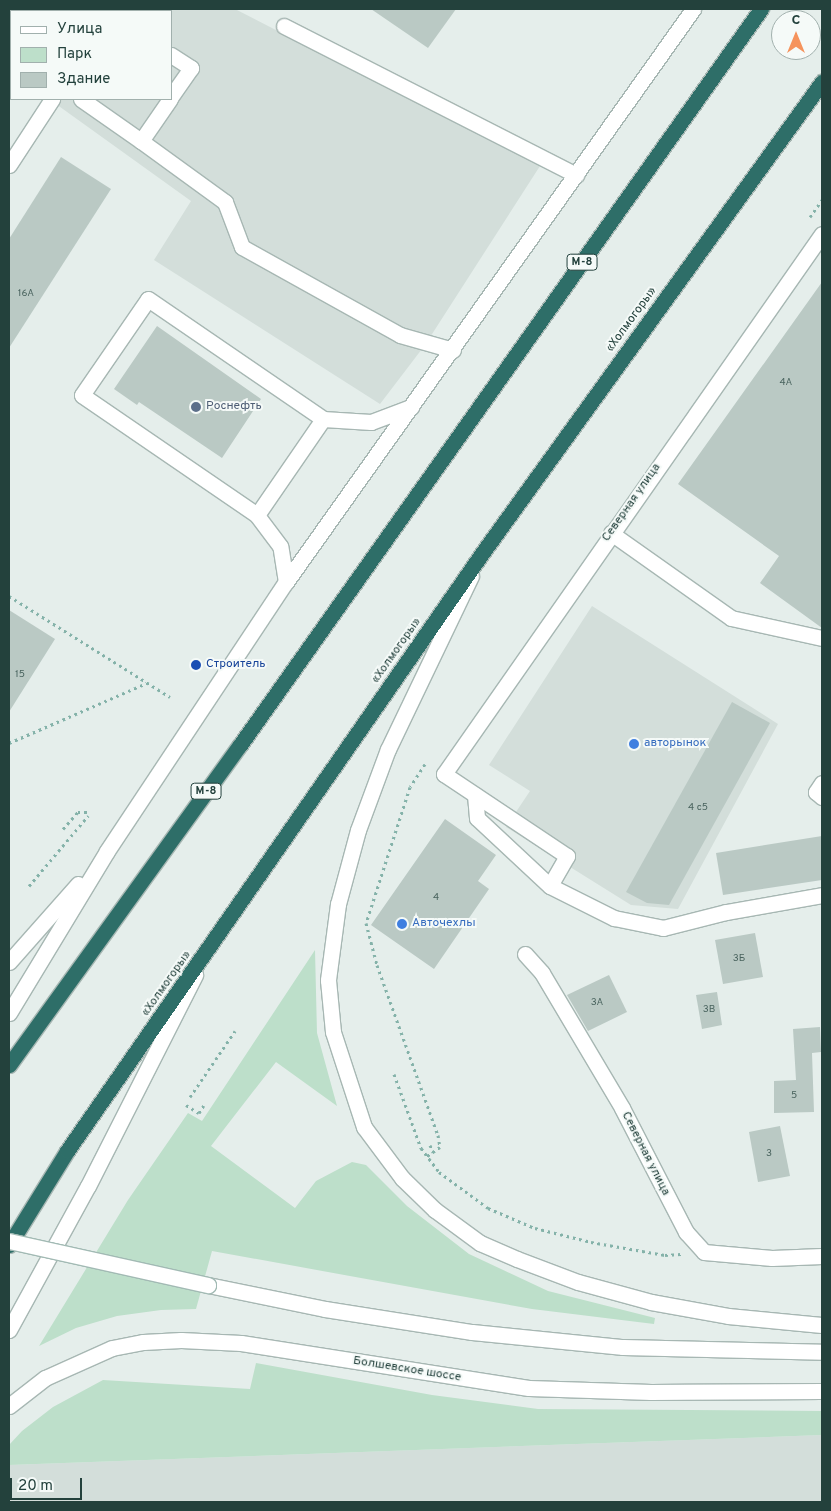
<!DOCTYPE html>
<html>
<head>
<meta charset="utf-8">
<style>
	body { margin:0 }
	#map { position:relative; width:831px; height:1511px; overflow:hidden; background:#e5eeeb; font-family:Overpass,sans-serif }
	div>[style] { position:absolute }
	.built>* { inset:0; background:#d3deda }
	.green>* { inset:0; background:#bddfca }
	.building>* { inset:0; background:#bac9c4 }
	.path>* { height:3px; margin-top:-1.5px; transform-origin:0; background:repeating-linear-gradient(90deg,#84b2a9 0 2.5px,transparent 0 6.5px) }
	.roads { filter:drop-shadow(1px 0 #a7b7b3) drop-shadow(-1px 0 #a7b7b3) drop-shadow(0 1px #a7b7b3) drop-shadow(0 -1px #a7b7b3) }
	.lane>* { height:15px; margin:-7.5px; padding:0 7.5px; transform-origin:7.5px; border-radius:7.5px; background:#fff }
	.street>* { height:15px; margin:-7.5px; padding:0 7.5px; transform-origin:7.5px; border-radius:7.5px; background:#fff }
	.secondary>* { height:15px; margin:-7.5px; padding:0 7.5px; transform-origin:7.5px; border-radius:7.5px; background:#fff }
	.highway>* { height:15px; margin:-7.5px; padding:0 7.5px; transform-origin:7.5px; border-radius:7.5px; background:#2e6e68 }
	.bridges { filter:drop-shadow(1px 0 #a2bab4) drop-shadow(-1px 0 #a2bab4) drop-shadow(0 1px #a2bab4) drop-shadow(0 -1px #a2bab4) }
	.secondary-bridge>* { height:15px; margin:-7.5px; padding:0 7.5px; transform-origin:7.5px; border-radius:7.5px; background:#fff }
	.dots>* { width:14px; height:14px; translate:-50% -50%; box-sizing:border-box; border:2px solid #f5faf8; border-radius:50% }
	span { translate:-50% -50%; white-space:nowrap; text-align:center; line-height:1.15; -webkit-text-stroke:4px #f5faf8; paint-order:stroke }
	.number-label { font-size:10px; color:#49635e }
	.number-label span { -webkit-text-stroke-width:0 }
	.shield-label span { padding:1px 4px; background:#f5faf8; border:1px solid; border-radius:4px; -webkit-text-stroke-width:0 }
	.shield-label { font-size:11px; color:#23413c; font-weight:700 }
	.street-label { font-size:12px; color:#23413c }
	.service-label { font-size:12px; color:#4e5e75 }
	.left { translate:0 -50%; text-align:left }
	.transit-label { font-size:12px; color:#164399 }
	.shop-label { font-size:12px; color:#366cbe }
	.frame { position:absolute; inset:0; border:10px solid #23413c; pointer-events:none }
	.legend { position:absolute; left:10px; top:10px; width:162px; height:90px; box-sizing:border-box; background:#f5faf8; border:1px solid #a1b0ad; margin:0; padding:6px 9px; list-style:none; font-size:15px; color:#23413c }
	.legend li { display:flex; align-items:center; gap:10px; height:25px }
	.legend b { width:25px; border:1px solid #a1b0ad }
	.north { position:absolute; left:771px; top:10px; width:50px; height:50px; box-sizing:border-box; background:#f5faf8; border:1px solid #a1b0ad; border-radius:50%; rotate:0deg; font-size:14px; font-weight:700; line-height:20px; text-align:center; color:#23413c }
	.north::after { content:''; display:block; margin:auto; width:18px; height:22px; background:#f5935c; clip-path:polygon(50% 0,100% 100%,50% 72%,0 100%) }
	.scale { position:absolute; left:10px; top:1478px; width:72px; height:22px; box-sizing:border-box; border:2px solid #23413c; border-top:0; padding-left:6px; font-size:15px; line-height:18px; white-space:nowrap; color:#23413c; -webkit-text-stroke:4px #f5faf8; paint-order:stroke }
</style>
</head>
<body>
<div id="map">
	<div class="built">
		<i style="clip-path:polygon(9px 9px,235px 9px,540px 166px,425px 345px,380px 404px,154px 260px,191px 201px,49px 99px,171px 99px,171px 11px,11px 11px,11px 72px)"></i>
		<i style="clip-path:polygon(592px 606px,778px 724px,678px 909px,631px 905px,506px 827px,530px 791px,489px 765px)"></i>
		<i style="clip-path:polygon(822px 1435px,822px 1502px,9px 1502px,9px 1465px)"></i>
	</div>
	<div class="green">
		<i style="clip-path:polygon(315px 950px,317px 1033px,337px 1106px,276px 1062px,211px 1146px,295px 1208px,316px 1181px,352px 1162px,366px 1165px,407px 1206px,469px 1254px,548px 1291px,655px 1318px,654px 1324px,532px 1309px,212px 1251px,196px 1309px,161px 1310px,117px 1316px,76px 1328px,39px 1346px,128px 1200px,188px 1113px,202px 1121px)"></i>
		<i style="clip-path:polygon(256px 1363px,432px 1395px,538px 1409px,822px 1411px,822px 1435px,9px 1465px,9px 1445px,22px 1431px,53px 1407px,103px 1380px,250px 1389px)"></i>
	</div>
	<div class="building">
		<i style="clip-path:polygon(371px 9px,456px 9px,428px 48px)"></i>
		<i style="clip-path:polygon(61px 157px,111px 189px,9px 348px,9px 239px)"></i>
		<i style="clip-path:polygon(822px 282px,822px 628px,760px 583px,779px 556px,678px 484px)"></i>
		<i style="clip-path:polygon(157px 326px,261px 399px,222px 458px,139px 402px,137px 405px,114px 389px)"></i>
		<i style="clip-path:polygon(9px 610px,55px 639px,9px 712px)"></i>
		<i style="clip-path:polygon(732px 702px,770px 723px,669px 905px,647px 903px,626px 892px)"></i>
		<i style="clip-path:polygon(445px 819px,496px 855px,478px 881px,489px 889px,434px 969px,371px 925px)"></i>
		<i style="clip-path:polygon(822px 836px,822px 880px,723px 895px,716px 853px)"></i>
		<i style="clip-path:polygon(755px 933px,763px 977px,723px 984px,715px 940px)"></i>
		<i style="clip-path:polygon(609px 975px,627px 1012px,588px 1031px,567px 995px)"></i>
		<i style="clip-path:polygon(717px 992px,722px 1025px,702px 1029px,696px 995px)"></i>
		<i style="clip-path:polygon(820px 1027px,821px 1052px,812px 1053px,814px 1112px,774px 1113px,774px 1081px,796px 1080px,793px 1029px)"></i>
		<i style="clip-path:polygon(780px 1126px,790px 1176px,758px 1182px,749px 1132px)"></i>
	</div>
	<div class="path">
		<i style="left:810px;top:217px;width:21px;rotate:-55deg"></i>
		<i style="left:9px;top:596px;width:190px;rotate:32.1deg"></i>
		<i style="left:9px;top:743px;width:150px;rotate:-23.5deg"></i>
		<i style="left:425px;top:764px;width:27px;rotate:123deg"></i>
		<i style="left:410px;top:787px;width:143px;rotate:107.9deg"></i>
		<i style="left:366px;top:923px;width:43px;rotate:75.3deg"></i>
		<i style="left:377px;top:965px;width:181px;rotate:70.3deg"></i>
		<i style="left:438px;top:1135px;width:12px;rotate:81deg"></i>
		<i style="left:440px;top:1147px;width:16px;rotate:145deg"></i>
		<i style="left:63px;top:829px;width:23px;rotate:-49deg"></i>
		<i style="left:78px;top:812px;width:9px"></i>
		<i style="left:29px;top:886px;width:92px;rotate:-49.9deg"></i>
		<i style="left:394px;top:1074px;width:79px;rotate:70deg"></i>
		<i style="left:421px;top:1148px;width:30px;rotate:53deg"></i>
		<i style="left:439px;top:1172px;width:61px;rotate:36.3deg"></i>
		<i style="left:488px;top:1208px;width:51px;rotate:23.1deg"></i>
		<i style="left:535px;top:1228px;width:58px;rotate:14deg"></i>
		<i style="left:591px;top:1242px;width:75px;rotate:10deg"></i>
		<i style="left:665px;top:1255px;width:16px;rotate:-4deg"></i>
		<i style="left:190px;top:1097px;width:80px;rotate:-55.7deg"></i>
		<i style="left:186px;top:1105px;width:15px;rotate:32deg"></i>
		<i style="left:199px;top:1113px;width:9px;rotate:-58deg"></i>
		<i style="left:430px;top:1145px;width:8px;rotate:67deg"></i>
	</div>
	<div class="roads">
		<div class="lane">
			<i style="left:105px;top:9px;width:4px;rotate:27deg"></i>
			<i style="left:284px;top:26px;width:328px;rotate:27deg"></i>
			<i style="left:9px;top:48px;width:3px;rotate:45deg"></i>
			<i style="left:171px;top:55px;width:24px;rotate:33deg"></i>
			<i style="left:191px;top:68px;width:35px;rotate:125deg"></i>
			<i style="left:81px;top:99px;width:73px;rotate:35deg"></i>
			<i style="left:170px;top:99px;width:51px;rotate:124.6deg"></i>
			<i style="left:141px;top:141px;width:104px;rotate:36deg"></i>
			<i style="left:225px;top:202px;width:48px;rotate:69.3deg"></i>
			<i style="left:242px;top:247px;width:181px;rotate:29.1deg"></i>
			<i style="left:400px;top:335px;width:55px;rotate:15.8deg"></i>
			<i style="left:9px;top:165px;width:79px;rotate:-56.9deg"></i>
			<i style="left:257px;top:515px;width:212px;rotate:-145.6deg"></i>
			<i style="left:82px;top:395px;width:116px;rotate:-55.5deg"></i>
			<i style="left:148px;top:299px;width:212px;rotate:34.4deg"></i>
			<i style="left:611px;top:533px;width:147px;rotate:35.3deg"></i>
			<i style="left:731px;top:618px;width:93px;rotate:12.4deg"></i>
			<i style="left:286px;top:582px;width:36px;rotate:-99deg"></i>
			<i style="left:280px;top:546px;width:39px;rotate:-127deg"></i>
			<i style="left:257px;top:515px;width:116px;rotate:-55.5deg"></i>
			<i style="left:323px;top:419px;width:48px;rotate:3.6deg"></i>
			<i style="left:371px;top:422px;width:43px;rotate:-20.6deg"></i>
			<i style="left:444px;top:774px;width:148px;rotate:33.7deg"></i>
			<i style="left:567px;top:856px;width:34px;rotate:120deg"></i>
			<i style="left:822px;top:783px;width:11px;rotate:124deg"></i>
			<i style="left:816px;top:792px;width:8px;rotate:40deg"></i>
			<i style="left:475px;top:795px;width:23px;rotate:85deg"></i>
			<i style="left:477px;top:818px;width:100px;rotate:43deg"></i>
			<i style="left:550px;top:886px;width:72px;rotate:26.6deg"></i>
			<i style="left:614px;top:918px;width:50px;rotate:11.5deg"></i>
			<i style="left:663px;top:928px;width:65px;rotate:-14.3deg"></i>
			<i style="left:726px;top:912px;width:97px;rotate:-10deg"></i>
		</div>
		<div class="street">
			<i style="left:444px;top:774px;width:659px;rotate:-55.01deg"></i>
			<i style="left:525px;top:954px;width:25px;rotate:48deg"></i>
			<i style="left:542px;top:973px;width:157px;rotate:59.3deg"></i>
			<i style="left:622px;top:1108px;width:140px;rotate:62.7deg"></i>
			<i style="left:686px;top:1232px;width:27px;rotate:48deg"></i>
			<i style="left:704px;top:1252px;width:68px;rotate:5deg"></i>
			<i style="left:772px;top:1258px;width:50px;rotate:-2.3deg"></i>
		</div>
		<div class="secondary">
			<i style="left:471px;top:576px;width:192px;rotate:115.6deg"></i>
			<i style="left:388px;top:749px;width:86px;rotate:110.3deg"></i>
			<i style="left:358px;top:830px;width:77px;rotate:105.1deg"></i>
			<i style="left:338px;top:904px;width:77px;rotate:97.5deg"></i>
			<i style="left:328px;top:980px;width:52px;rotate:84.5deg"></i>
			<i style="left:333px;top:1032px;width:100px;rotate:71.9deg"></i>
			<i style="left:364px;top:1127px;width:64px;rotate:53.3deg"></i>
			<i style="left:402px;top:1178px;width:46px;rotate:44.1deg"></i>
			<i style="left:435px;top:1210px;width:56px;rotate:36.3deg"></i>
			<i style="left:480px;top:1243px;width:40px;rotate:23.4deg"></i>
			<i style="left:517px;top:1259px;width:65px;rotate:20.7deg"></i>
			<i style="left:578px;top:1282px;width:76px;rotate:15.3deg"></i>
			<i style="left:651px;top:1302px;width:78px;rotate:10.3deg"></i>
			<i style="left:728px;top:1316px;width:94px;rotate:5.5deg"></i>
			<i style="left:9px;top:962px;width:104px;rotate:-48.5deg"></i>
			<i style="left:9px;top:1013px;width:189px;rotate:-58.8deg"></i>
			<i style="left:107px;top:851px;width:323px;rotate:-56.4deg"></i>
			<i style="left:286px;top:582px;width:703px;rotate:-54.61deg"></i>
			<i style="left:208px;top:1285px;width:119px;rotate:11.6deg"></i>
			<i style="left:325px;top:1309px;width:149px;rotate:8.9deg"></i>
			<i style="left:472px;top:1332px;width:152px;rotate:5.7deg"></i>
			<i style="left:623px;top:1347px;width:199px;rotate:1.4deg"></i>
			<i style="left:9px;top:1330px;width:164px;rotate:-61.3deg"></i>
			<i style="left:88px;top:1186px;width:237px;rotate:-63.1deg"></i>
			<i style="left:9px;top:1406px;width:46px;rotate:-37.9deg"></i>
			<i style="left:45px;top:1378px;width:73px;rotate:-24.1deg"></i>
			<i style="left:112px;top:1348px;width:32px;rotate:-11deg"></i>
			<i style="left:143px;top:1342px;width:38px;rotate:-3deg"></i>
			<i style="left:181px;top:1340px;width:60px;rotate:2.9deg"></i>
			<i style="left:241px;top:1343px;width:291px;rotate:8.9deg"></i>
			<i style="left:529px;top:1388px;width:122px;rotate:1.9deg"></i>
			<i style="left:651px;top:1392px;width:171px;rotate:-0.3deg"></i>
		</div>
		<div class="highway">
			<i style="left:9px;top:1065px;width:395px;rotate:-54.2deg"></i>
			<i style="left:240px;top:745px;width:902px;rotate:-54.71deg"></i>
			<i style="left:9px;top:1245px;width:110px;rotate:-58.3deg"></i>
			<i style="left:67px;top:1151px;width:729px;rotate:-55.22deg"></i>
			<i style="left:483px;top:552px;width:580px;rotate:-54.2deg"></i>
		</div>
	</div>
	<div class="bridges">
		<div class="secondary-bridge">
			<i style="left:9px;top:1241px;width:204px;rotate:12.5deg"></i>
		</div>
	</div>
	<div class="dots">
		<i style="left:196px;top:407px;background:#5c6f8a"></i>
		<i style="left:196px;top:665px;background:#1a4fb4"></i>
		<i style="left:634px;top:744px;background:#3f7fe0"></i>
		<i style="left:402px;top:924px;background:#3f7fe0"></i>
	</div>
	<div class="number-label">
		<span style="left:26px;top:294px">16А</span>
		<span style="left:786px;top:383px">4А</span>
		<span style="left:20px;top:675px">15</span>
		<span style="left:698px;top:808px">4 с5</span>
		<span style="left:436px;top:898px">4</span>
		<span style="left:739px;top:959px">3Б</span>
		<span style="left:597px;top:1003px">3А</span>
		<span style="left:709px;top:1010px">3В</span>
		<span style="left:794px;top:1096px">5</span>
		<span style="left:769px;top:1154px">3</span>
	</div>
	<div class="shield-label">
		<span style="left:582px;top:262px">М-8</span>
		<span style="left:206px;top:791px">М-8</span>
	</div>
	<div class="street-label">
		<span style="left:632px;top:320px;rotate:-54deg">«Холмогоры»</span>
		<span style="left:632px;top:503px;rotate:-55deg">Северная улица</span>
		<span style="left:397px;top:651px;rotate:-55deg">«Холмогоры»</span>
		<span style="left:167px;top:984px;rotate:-55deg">«Холмогоры»</span>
		<span style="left:645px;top:1154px;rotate:63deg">Северная улица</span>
		<span style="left:407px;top:1370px;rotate:9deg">Болшевское шоссе</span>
	</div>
	<div class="service-label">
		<span class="left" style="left:206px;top:407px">Роснефть</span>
	</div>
	<div class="transit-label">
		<span class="left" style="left:206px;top:665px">Строитель</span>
	</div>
	<div class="shop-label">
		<span class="left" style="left:644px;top:744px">авторынок</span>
		<span class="left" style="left:412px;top:924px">Авточехлы</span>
	</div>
	<div class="frame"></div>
	<ul class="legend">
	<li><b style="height:6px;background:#fff"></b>Улица</li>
	<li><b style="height:14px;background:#bddfca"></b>Парк</li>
	<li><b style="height:14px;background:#bac9c4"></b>Здание</li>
	</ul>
	<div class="north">С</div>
	<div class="scale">20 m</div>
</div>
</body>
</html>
